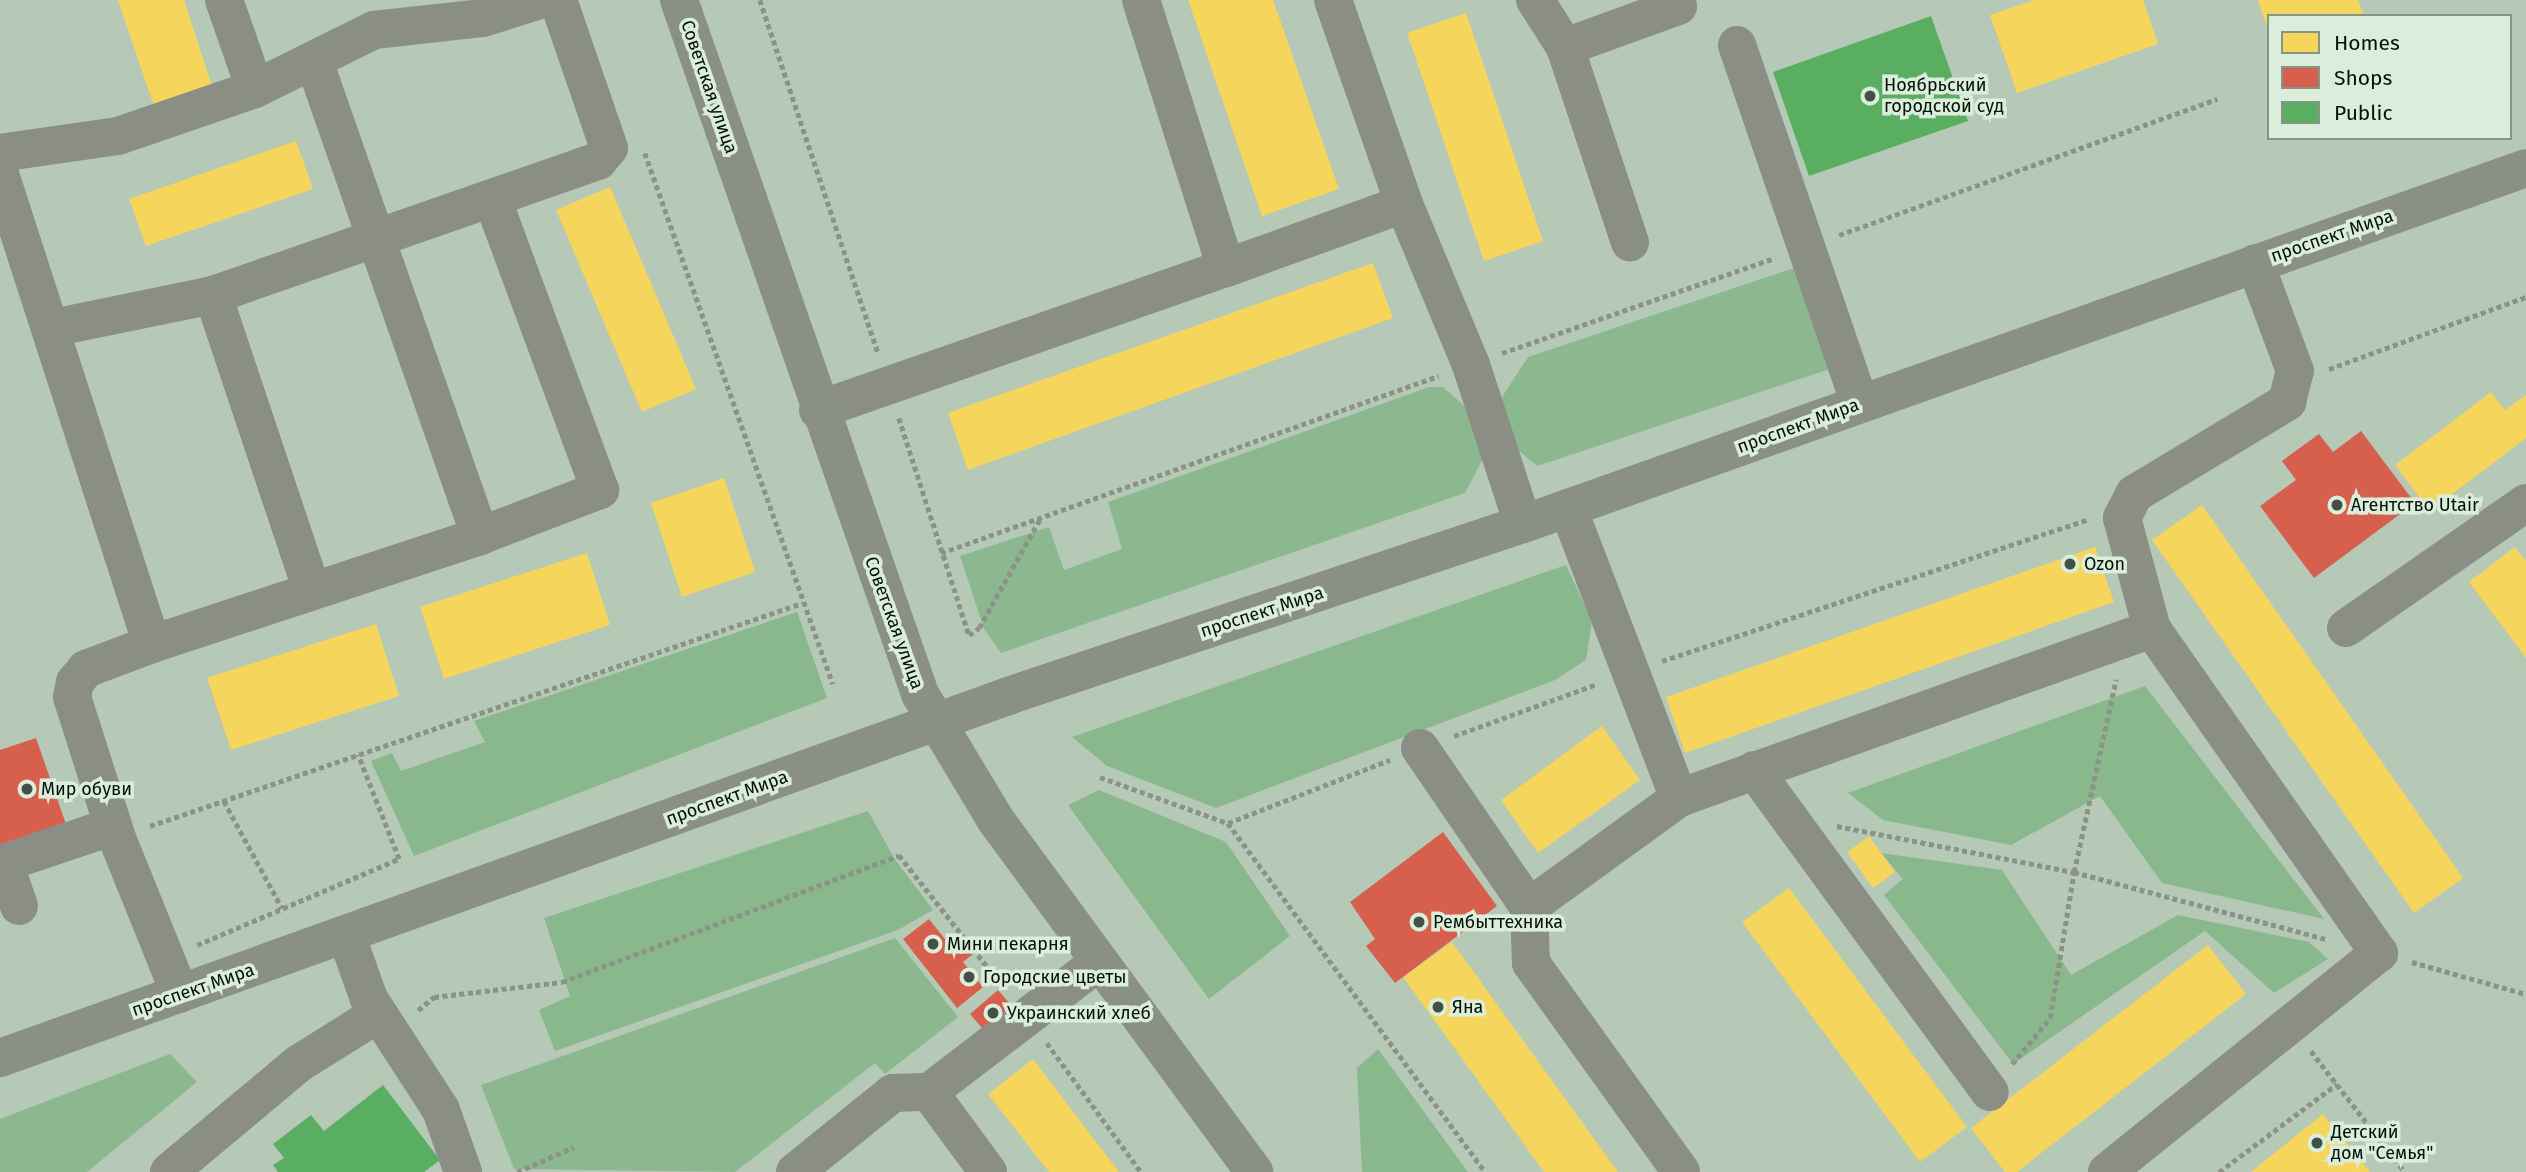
<!DOCTYPE html>
<html>
<head>
<meta charset="utf-8">
<style>
	body { margin:0 }
	#map { position:relative; width:2526px; height:1172px; overflow:hidden; background:#b6c9b7; font-family:"Fira Sans",sans-serif }
	div>[style] { position:absolute }
	.green>* { inset:0; background:#8cb88f }
	.forest>* { inset:0; background:#89b88d }
	.homes>* { inset:0; background:#f6d55c }
	.shops>* { inset:0; background:#d6604d }
	.public>* { inset:0; background:#5aae61 }
	.path>* { height:4.5px; margin-top:-2.25px; transform-origin:0; background:repeating-linear-gradient(90deg,#8b9287 0 5px,transparent 0 8.5px) }
	.minor>* { height:38px; margin:-19px; padding:0 19px; transform-origin:19px; border-radius:19px; background:#8b8e85 }
	.major>* { height:38px; margin:-19px; padding:0 19px; transform-origin:19px; border-radius:19px; background:#8a9184 }
	.dots>* { width:19px; height:19px; translate:-50% -50%; box-sizing:border-box; border:4px solid #dbeddb; border-radius:50% }
	span { translate:-50% -50%; white-space:nowrap; text-align:center; line-height:1.15; -webkit-text-stroke:7px #dbeddb; paint-order:stroke }
	.poi-label { font-size:18px; color:#051106 }
	.left { translate:0 -50%; text-align:left }
	.street-label { font-size:18px; color:#051106 }
	.legend { position:absolute; left:2267px; top:14px; width:245px; height:126px; box-sizing:border-box; background:#dbeddb; border:2px solid #859586; margin:0; padding:9px 12px; list-style:none; font-size:21px; color:#051106 }
	.legend li { display:flex; align-items:center; gap:14px; height:35px }
	.legend b { width:35px; border:2px solid #859586 }
</style>
</head>
<body>
<div id="map">
	<div class="green">
		<i style="clip-path:polygon(1800px 266px,1833px 368px,1537px 466px,1510px 443px,1502px 397px,1528px 357px)"></i>
		<i style="clip-path:polygon(1429px 387px,1443px 387px,1471px 412px,1484px 457px,1465px 493px,1001px 653px,984px 629px,960px 556px,1049px 527px,1064px 570px,1122px 549px,1108px 502px)"></i>
		<i style="clip-path:polygon(895px 938px,958px 1017px,885px 1074px,875px 1063px,735px 1172px,514px 1169px,481px 1085px)"></i>
		<i style="clip-path:polygon(170px 1054px,197px 1082px,87px 1172px,0 1172px,0 1119px)"></i>
	</div>
	<div class="forest">
		<i style="clip-path:polygon(1566px 565px,1592px 621px,1586px 660px,1555px 680px,1216px 808px,1107px 766px,1072px 737px)"></i>
		<i style="clip-path:polygon(797px 612px,827px 698px,414px 856px,371px 761px,392px 753px,401px 771px,485px 742px,474px 721px)"></i>
		<i style="clip-path:polygon(2145px 686px,2324px 919px,2162px 883px,2100px 796px,2011px 845px,1883px 820px,1848px 793px)"></i>
		<i style="clip-path:polygon(1099px 790px,1226px 842px,1290px 936px,1209px 999px,1068px 805px)"></i>
		<i style="clip-path:polygon(868px 811px,894px 858px,933px 910px,898px 930px,555px 1051px,539px 1010px,570px 996px,544px 918px)"></i>
		<i style="clip-path:polygon(1881px 853px,2002px 870px,2071px 975px,2178px 915px,2309px 942px,2328px 959px,2274px 993px,2205px 931px,2013px 1064px,1884px 895px,1903px 879px)"></i>
		<i style="clip-path:polygon(1378px 1049px,1468px 1172px,1362px 1172px,1357px 1068px)"></i>
	</div>
	<div class="homes">
		<i style="clip-path:polygon(118px 0,184px 0,213px 89px,155px 109px)"></i>
		<i style="clip-path:polygon(1188px 0,1273px 0,1339px 189px,1262px 216px)"></i>
		<i style="clip-path:polygon(2034px 0,2143px 0,2158px 44px,2017px 93px,1990px 15px)"></i>
		<i style="clip-path:polygon(2258px 0,2358px 0,2364px 16px,2269px 16px,2268px 30px)"></i>
		<i style="clip-path:polygon(1466px 13px,1543px 241px,1484px 261px,1407px 33px)"></i>
		<i style="clip-path:polygon(296px 141px,313px 189px,146px 246px,129px 199px)"></i>
		<i style="clip-path:polygon(610px 187px,696px 389px,642px 412px,556px 210px)"></i>
		<i style="clip-path:polygon(1373px 263px,1393px 318px,968px 470px,948px 413px)"></i>
		<i style="clip-path:polygon(2491px 392px,2505px 410px,2526px 395px,2526px 438px,2430px 511px,2395px 465px)"></i>
		<i style="clip-path:polygon(724px 478px,755px 572px,682px 597px,651px 503px)"></i>
		<i style="clip-path:polygon(2202px 505px,2463px 878px,2414px 913px,2152px 540px)"></i>
		<i style="clip-path:polygon(2095px 547px,2114px 602px,1685px 753px,1666px 697px)"></i>
		<i style="clip-path:polygon(2515px 547px,2526px 561px,2526px 658px,2469px 582px)"></i>
		<i style="clip-path:polygon(587px 553px,610px 625px,444px 679px,420px 607px)"></i>
		<i style="clip-path:polygon(376px 624px,399px 696px,231px 750px,207px 678px)"></i>
		<i style="clip-path:polygon(1602px 726px,1640px 780px,1538px 853px,1501px 800px)"></i>
		<i style="clip-path:polygon(1869px 836px,1895px 872px,1873px 888px,1847px 852px)"></i>
		<i style="clip-path:polygon(1789px 888px,1967px 1127px,1920px 1162px,1742px 922px)"></i>
		<i style="clip-path:polygon(1452px 942px,1618px 1172px,1544px 1172px,1403px 977px)"></i>
		<i style="clip-path:polygon(2208px 945px,2246px 994px,2017px 1172px,2005px 1172px,1971px 1128px)"></i>
		<i style="clip-path:polygon(1033px 1059px,1119px 1172px,1049px 1172px,988px 1094px)"></i>
		<i style="clip-path:polygon(2323px 1114px,2370px 1172px,2251px 1172px)"></i>
	</div>
	<div class="shops">
		<i style="clip-path:polygon(2361px 431px,2415px 503px,2314px 578px,2260px 506px,2296px 480px,2282px 461px,2319px 434px,2333px 452px)"></i>
		<i style="clip-path:polygon(36px 738px,67px 827px,0 851px,0 750px)"></i>
		<i style="clip-path:polygon(1443px 832px,1497px 906px,1395px 983px,1366px 946px,1375px 939px,1350px 902px)"></i>
		<i style="clip-path:polygon(929px 919px,948px 943px,958px 935px,973px 954px,963px 962px,983px 987px,957px 1008px,903px 939px)"></i>
		<i style="clip-path:polygon(998px 990px,1017px 1012px,989px 1036px,970px 1014px)"></i>
	</div>
	<div class="public">
		<i style="clip-path:polygon(1931px 16px,1968px 121px,1809px 176px,1773px 72px)"></i>
		<i style="clip-path:polygon(383px 1085px,440px 1160px,424px 1172px,278px 1172px,273px 1165px,284px 1158px,273px 1144px,311px 1115px,324px 1131px)"></i>
	</div>
	<div class="path">
		<i style="left:760px;top:0;width:372px;rotate:71.5deg"></i>
		<i style="left:645px;top:153px;width:563px;rotate:70.5deg"></i>
		<i style="left:1839px;top:235px;width:402px;rotate:-19.8deg"></i>
		<i style="left:1502px;top:353px;width:289px;rotate:-19.2deg"></i>
		<i style="left:2329px;top:369px;width:210px;rotate:-20.1deg"></i>
		<i style="left:899px;top:418px;width:228px;rotate:72.1deg"></i>
		<i style="left:969px;top:635px;width:12px;rotate:-35deg"></i>
		<i style="left:979px;top:628px;width:125px;rotate:-60.8deg"></i>
		<i style="left:941px;top:553px;width:528px;rotate:-19.6deg"></i>
		<i style="left:1662px;top:661px;width:449px;rotate:-18.4deg"></i>
		<i style="left:1454px;top:736px;width:152px;rotate:-20deg"></i>
		<i style="left:1100px;top:777px;width:136px;rotate:19.8deg"></i>
		<i style="left:1228px;top:823px;width:433px;rotate:53.6deg"></i>
		<i style="left:224px;top:801px;width:122px;rotate:61.5deg"></i>
		<i style="left:1228px;top:823px;width:174px;rotate:-21.3deg"></i>
		<i style="left:150px;top:826px;width:689px;rotate:-18.88deg"></i>
		<i style="left:1837px;top:826px;width:241px;rotate:11deg"></i>
		<i style="left:2074px;top:872px;width:261px;rotate:14.9deg"></i>
		<i style="left:197px;top:945px;width:220px;rotate:-23.1deg"></i>
		<i style="left:399px;top:859px;width:112px;rotate:-111.5deg"></i>
		<i style="left:2412px;top:962px;width:118px;rotate:15.7deg"></i>
		<i style="left:418px;top:1010px;width:21px;rotate:-39deg"></i>
		<i style="left:434px;top:997px;width:129px;rotate:-6.7deg"></i>
		<i style="left:562px;top:982px;width:360px;rotate:-20.6deg"></i>
		<i style="left:899px;top:855px;width:171px;rotate:51.7deg"></i>
		<i style="left:1047px;top:1043px;width:160px;rotate:53.9deg"></i>
		<i style="left:2311px;top:1051px;width:153px;rotate:52.2deg"></i>
		<i style="left:2012px;top:1064px;width:60px;rotate:-50.4deg"></i>
		<i style="left:2050px;top:1018px;width:148px;rotate:-80.7deg"></i>
		<i style="left:2074px;top:872px;width:197px;rotate:-77.7deg"></i>
		<i style="left:517px;top:1172px;width:62px;rotate:-23.7deg"></i>
		<i style="left:2219px;top:1172px;width:147px;rotate:-36.7deg"></i>
	</div>
	<div class="minor">
		<i style="left:224px;top:0;width:94px;rotate:70.8deg"></i>
		<i style="left:1333px;top:0;width:216px;rotate:70.8deg"></i>
		<i style="left:1404px;top:204px;width:174px;rotate:67.4deg"></i>
		<i style="left:1471px;top:365px;width:167px;rotate:71.9deg"></i>
		<i style="left:1535px;top:0;width:56px;rotate:57.4deg"></i>
		<i style="left:1565px;top:47px;width:206px;rotate:71.6deg"></i>
		<i style="left:1737px;top:45px;width:379px;rotate:71.1deg"></i>
		<i style="left:1565px;top:47px;width:120px;rotate:-19.9deg"></i>
		<i style="left:1678px;top:6px;width:6px;rotate:-108deg"></i>
		<i style="left:314px;top:61px;width:503px;rotate:70.74deg"></i>
		<i style="left:0;top:153px;width:119px;rotate:-8.2deg"></i>
		<i style="left:118px;top:136px;width:145px;rotate:-18.9deg"></i>
		<i style="left:255px;top:89px;width:133px;rotate:-26.4deg"></i>
		<i style="left:374px;top:30px;width:110px;rotate:-6.3deg"></i>
		<i style="left:483px;top:18px;width:60px;rotate:-17.5deg"></i>
		<i style="left:0;top:174px;width:494px;rotate:72.1deg"></i>
		<i style="left:152px;top:644px;width:71px;rotate:159.3deg"></i>
		<i style="left:86px;top:669px;width:17px;rotate:130deg"></i>
		<i style="left:75px;top:682px;width:15px;rotate:101deg"></i>
		<i style="left:72px;top:697px;width:148px;rotate:72.3deg"></i>
		<i style="left:117px;top:838px;width:168px;rotate:68deg"></i>
		<i style="left:1226px;top:268px;width:189px;rotate:-19.8deg"></i>
		<i style="left:213px;top:295px;width:312px;rotate:71.5deg"></i>
		<i style="left:52px;top:328px;width:164px;rotate:-11.6deg"></i>
		<i style="left:213px;top:295px;width:408px;rotate:-19.2deg"></i>
		<i style="left:598px;top:161px;width:17px;rotate:-50deg"></i>
		<i style="left:609px;top:148px;width:157px;rotate:-109deg"></i>
		<i style="left:818px;top:410px;width:432px;rotate:-19.2deg"></i>
		<i style="left:1226px;top:268px;width:281px;rotate:-107.6deg"></i>
		<i style="left:1568px;top:508px;width:311px;rotate:69.1deg"></i>
		<i style="left:1679px;top:798px;width:502px;rotate:-19.66deg"></i>
		<i style="left:2152px;top:629px;width:396px;rotate:55deg"></i>
		<i style="left:2379px;top:953px;width:349px;rotate:141.2deg"></i>
		<i style="left:2346px;top:628px;width:219px;rotate:-34.8deg"></i>
		<i style="left:2152px;top:629px;width:115px;rotate:-105.1deg"></i>
		<i style="left:2122px;top:518px;width:27px;rotate:-63deg"></i>
		<i style="left:2134px;top:494px;width:179px;rotate:-31deg"></i>
		<i style="left:2287px;top:402px;width:32px;rotate:-76deg"></i>
		<i style="left:2295px;top:371px;width:115px;rotate:-110.3deg"></i>
		<i style="left:152px;top:644px;width:345px;rotate:-18.2deg"></i>
		<i style="left:480px;top:536px;width:129px;rotate:-21deg"></i>
		<i style="left:600px;top:490px;width:309px;rotate:-110.3deg"></i>
		<i style="left:1420px;top:748px;width:193px;rotate:55.6deg"></i>
		<i style="left:1529px;top:907px;width:56px;rotate:88deg"></i>
		<i style="left:1531px;top:963px;width:257px;rotate:54.3deg"></i>
		<i style="left:1754px;top:770px;width:399px;rotate:53.8deg"></i>
		<i style="left:19px;top:906px;width:46px;rotate:-109.2deg"></i>
		<i style="left:4px;top:863px;width:115px;rotate:-18.7deg"></i>
		<i style="left:1529px;top:907px;width:185px;rotate:-36deg"></i>
		<i style="left:347px;top:937px;width:66px;rotate:70.5deg"></i>
		<i style="left:369px;top:999px;width:132px;rotate:57deg"></i>
		<i style="left:441px;top:1110px;width:66px;rotate:70.5deg"></i>
		<i style="left:169px;top:1172px;width:168px;rotate:-39.9deg"></i>
		<i style="left:298px;top:1064px;width:94px;rotate:-32deg"></i>
		<i style="left:795px;top:1172px;width:126px;rotate:-38.9deg"></i>
		<i style="left:893px;top:1093px;width:36px;rotate:-2deg"></i>
		<i style="left:988px;top:1172px;width:99px;rotate:-126.4deg"></i>
		<i style="left:929px;top:1092px;width:214px;rotate:-37.4deg"></i>
	</div>
	<div class="major">
		<i style="left:679px;top:0;width:735px;rotate:70.85deg"></i>
		<i style="left:920px;top:694px;width:146px;rotate:59deg"></i>
		<i style="left:995px;top:819px;width:438px;rotate:53.7deg"></i>
		<i style="left:0;top:1058px;width:1071px;rotate:-19.75deg"></i>
		<i style="left:1008px;top:696px;width:543px;rotate:-18.47deg"></i>
		<i style="left:1523px;top:524px;width:1064px;rotate:-19.54deg"></i>
	</div>
	<div class="dots">
		<i style="left:1870px;top:96px;background:#435144"></i>
		<i style="left:2337px;top:505px;background:#435144"></i>
		<i style="left:2070px;top:564px;background:#435144"></i>
		<i style="left:27px;top:789px;background:#435144"></i>
		<i style="left:1419px;top:922px;background:#435144"></i>
		<i style="left:933px;top:944px;background:#435144"></i>
		<i style="left:969px;top:977px;background:#435144"></i>
		<i style="left:1438px;top:1007px;background:#435144"></i>
		<i style="left:993px;top:1013px;background:#435144"></i>
		<i style="left:2317px;top:1143px;background:#435144"></i>
	</div>
	<div class="poi-label">
		<span class="left" style="left:1884px;top:96px">Ноябрьский<br>городской суд</span>
		<span class="left" style="left:2351px;top:505px">Агентство Utair</span>
		<span class="left" style="left:2084px;top:564px">Ozon</span>
		<span class="left" style="left:41px;top:789px">Мир обуви</span>
		<span class="left" style="left:1433px;top:922px">Рембыттехника</span>
		<span class="left" style="left:947px;top:944px">Мини пекарня</span>
		<span class="left" style="left:983px;top:977px">Городские цветы</span>
		<span class="left" style="left:1452px;top:1007px">Яна</span>
		<span class="left" style="left:1007px;top:1013px">Украинский хлеб</span>
		<span class="left" style="left:2331px;top:1143px">Детский<br>дом "Семья"</span>
	</div>
	<div class="street-label">
		<span style="left:709px;top:87px;rotate:71deg">Советская улица</span>
		<span style="left:2332px;top:236px;rotate:-19deg">проспект Мира</span>
		<span style="left:1798px;top:426px;rotate:-20deg">проспект Мира</span>
		<span style="left:1262px;top:612px;rotate:-18deg">проспект Мира</span>
		<span style="left:894px;top:623px;rotate:70deg">Советская улица</span>
		<span style="left:727px;top:798px;rotate:-20deg">проспект Мира</span>
		<span style="left:193px;top:990px;rotate:-19deg">проспект Мира</span>
	</div>
	<ul class="legend">
	<li><b style="height:19px;background:#f6d55c"></b>Homes</li>
	<li><b style="height:19px;background:#d6604d"></b>Shops</li>
	<li><b style="height:19px;background:#5aae61"></b>Public</li>
	</ul>
</div>
</body>
</html>
